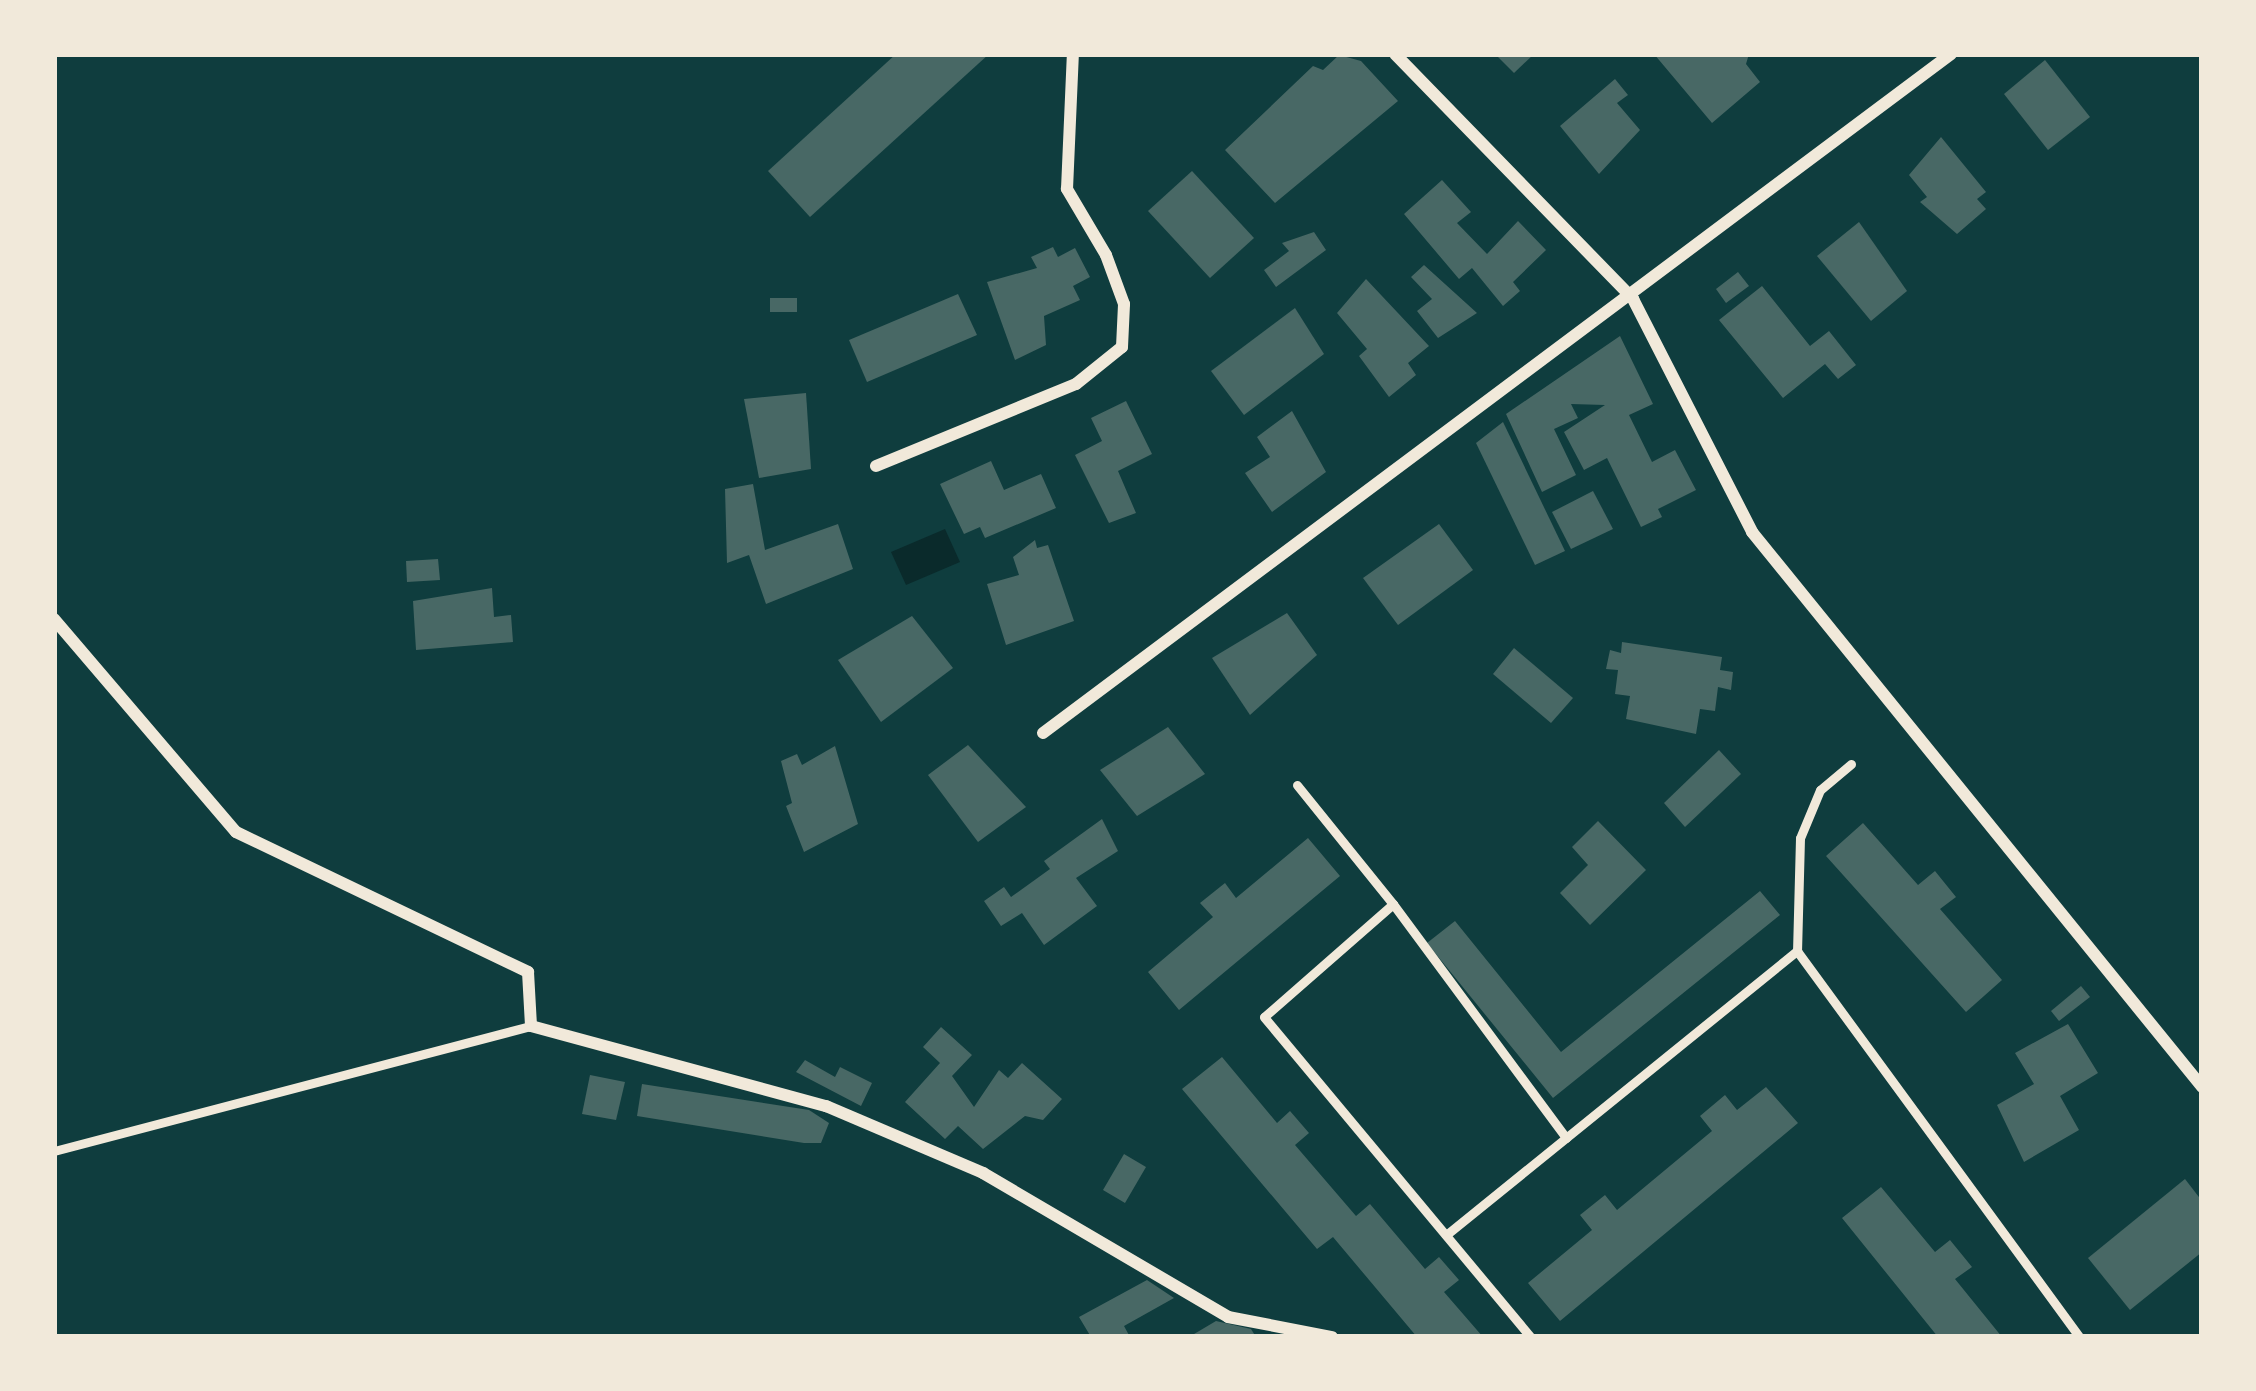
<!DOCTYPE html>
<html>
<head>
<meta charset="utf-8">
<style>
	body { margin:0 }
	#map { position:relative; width:2256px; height:1391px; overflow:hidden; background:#0f3d3e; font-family:"Nunito Sans",sans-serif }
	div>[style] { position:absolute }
	.water>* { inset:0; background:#0a2a2b }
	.building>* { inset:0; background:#486865 }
	.service>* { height:9px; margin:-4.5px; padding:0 4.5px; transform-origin:4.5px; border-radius:4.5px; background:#f1e9da }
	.minor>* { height:12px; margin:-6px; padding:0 6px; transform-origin:6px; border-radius:6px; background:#f1e9da }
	span { translate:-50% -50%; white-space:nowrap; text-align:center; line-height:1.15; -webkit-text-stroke:9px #f1e9da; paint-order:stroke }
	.frame { position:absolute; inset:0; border:57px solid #f1e9da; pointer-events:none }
</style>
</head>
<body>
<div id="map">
	<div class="water">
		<i style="clip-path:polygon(945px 529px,960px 562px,906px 585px,891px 552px)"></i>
	</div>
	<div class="building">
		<i style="clip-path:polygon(896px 54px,989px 54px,810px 217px,768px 171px)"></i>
		<i style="clip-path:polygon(1495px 54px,1534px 54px,1514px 73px)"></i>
		<i style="clip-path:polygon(1654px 54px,1749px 54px,1746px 64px,1760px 82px,1712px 123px)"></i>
		<i style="clip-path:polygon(1339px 55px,1361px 61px,1398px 101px,1275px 203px,1225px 150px,1313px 66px,1323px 70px)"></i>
		<i style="clip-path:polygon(2045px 60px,2090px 117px,2048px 150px,2004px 94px)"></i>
		<i style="clip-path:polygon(1615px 79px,1628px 95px,1617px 103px,1640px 130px,1599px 174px,1560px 126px)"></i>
		<i style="clip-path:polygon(1941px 137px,1986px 192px,1977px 199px,1986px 209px,1957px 234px,1920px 202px,1927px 197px,1909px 175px)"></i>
		<i style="clip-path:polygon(1192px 171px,1254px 238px,1210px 278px,1148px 211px)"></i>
		<i style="clip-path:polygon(1442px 180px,1471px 212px,1457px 223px,1487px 254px,1518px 221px,1546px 250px,1513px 282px,1520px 291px,1503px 306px,1472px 268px,1459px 279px,1404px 214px)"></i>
		<i style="clip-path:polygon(1859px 222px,1907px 291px,1871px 321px,1817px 256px)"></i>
		<i style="clip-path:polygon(1314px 232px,1326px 250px,1276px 287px,1264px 270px,1289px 251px,1282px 243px)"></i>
		<i style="clip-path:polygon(1053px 247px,1058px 257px,1075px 248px,1090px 277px,1073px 286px,1080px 300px,1044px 316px,1046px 345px,1015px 360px,987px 282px,1037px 268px,1031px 257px)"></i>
		<i style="clip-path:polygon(1424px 265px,1477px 313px,1438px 338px,1417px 311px,1432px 299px,1411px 277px)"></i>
		<i style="clip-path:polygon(1738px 272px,1749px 286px,1726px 303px,1716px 289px)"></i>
		<i style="clip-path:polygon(1366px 279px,1429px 346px,1408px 363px,1416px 375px,1389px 397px,1359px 356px,1367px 349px,1337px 313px)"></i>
		<i style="clip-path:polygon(1762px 286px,1810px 346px,1829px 331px,1856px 365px,1838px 379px,1825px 364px,1783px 398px,1719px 320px)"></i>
		<i style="clip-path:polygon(958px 294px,977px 335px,867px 382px,849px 340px)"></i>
		<i style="clip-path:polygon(770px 298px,797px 298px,797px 312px,770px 312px)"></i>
		<i style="clip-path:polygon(1295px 308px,1324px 354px,1244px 415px,1211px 371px)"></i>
		<i style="clip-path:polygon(1620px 336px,1653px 404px,1629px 415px,1652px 462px,1675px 450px,1696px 490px,1658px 509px,1662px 517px,1641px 527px,1607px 458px,1584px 470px,1564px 432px,1605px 405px,1571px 404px,1578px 418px,1554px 429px,1576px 475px,1542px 492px,1506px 414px)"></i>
		<i style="clip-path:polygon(806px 393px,811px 469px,759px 478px,744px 399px)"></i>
		<i style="clip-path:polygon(1126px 401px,1152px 454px,1118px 471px,1136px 513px,1109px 523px,1075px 455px,1102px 441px,1091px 418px)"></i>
		<i style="clip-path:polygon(1292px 411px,1326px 472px,1272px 512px,1245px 473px,1270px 457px,1257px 437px)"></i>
		<i style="clip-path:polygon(1503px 422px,1565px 551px,1535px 565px,1476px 443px)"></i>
		<i style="clip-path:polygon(991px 461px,1004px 490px,1041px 474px,1056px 508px,985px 538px,980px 527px,964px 534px,940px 484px)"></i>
		<i style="clip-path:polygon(753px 484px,765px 550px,838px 524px,853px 569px,766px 604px,749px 555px,727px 563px,725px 489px)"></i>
		<i style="clip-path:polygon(1593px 491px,1613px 529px,1571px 549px,1552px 512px)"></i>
		<i style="clip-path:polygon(1439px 524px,1473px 570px,1398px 625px,1363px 578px)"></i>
		<i style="clip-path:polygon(1035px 540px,1037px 548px,1048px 545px,1074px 621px,1006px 645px,987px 584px,1019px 575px,1013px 557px)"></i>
		<i style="clip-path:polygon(438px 559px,440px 580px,407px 582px,406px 561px)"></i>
		<i style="clip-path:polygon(492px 588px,494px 617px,511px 615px,513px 642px,416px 650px,413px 601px)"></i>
		<i style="clip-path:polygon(1287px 613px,1317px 655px,1250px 715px,1212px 658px)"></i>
		<i style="clip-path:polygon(912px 616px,953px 668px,881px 722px,838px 660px)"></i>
		<i style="clip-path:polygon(1622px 642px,1722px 657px,1720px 670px,1733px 672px,1731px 690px,1718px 687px,1715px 711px,1700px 709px,1696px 734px,1626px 719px,1630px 696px,1615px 694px,1618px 670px,1606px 669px,1610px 650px,1621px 653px)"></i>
		<i style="clip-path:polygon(1514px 648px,1573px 698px,1551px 723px,1493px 674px)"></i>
		<i style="clip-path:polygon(1168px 727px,1205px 774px,1137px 816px,1100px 770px)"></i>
		<i style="clip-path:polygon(968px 745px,1026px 807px,978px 842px,928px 775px)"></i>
		<i style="clip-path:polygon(835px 746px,858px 824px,804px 852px,786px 806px,792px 803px,781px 761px,797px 754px,802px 765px)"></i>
		<i style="clip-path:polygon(1719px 750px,1741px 774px,1685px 827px,1664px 803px)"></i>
		<i style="clip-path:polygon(1102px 819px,1118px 851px,1076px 878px,1097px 906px,1044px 945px,1022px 913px,1001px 926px,984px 901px,1004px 887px,1011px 897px,1050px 869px,1044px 861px)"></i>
		<i style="clip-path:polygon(1598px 821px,1646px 870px,1590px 925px,1560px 893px,1588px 865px,1572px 847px)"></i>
		<i style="clip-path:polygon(1863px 823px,1918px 885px,1935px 871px,1956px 897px,1940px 909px,2002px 980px,1966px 1012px,1826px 856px)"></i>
		<i style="clip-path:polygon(1308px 838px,1340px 876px,1179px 1010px,1148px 972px,1213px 917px,1200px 903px,1225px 883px,1236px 898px)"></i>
		<i style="clip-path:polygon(1760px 891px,1780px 915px,1553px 1098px,1427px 943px,1455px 921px,1561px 1052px)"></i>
		<i style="clip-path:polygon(2081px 986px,2090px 997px,2059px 1021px,2051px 1011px)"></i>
		<i style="clip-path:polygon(2068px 1024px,2098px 1073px,2060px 1096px,2079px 1130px,2024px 1162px,1997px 1105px,2034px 1084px,2015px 1053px)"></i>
		<i style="clip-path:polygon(941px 1027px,972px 1055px,952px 1076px,974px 1107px,999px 1070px,1008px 1078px,1022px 1063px,1062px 1099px,1043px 1120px,1025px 1116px,983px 1149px,958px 1126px,945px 1139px,905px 1102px,940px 1063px,923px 1047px)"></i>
		<i style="clip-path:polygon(1222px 1057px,1277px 1123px,1290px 1111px,1309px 1133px,1295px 1145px,1356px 1216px,1370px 1204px,1425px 1269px,1439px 1257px,1459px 1280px,1444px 1292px,1483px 1337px,1417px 1337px,1333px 1237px,1317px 1249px,1182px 1089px)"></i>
		<i style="clip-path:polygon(805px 1060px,835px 1077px,840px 1067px,872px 1083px,861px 1106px,796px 1072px)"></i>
		<i style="clip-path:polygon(590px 1075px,625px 1082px,616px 1120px,582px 1114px)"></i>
		<i style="clip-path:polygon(642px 1084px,809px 1110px,829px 1123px,821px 1143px,804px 1143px,637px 1116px)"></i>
		<i style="clip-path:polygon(1766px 1087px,1798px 1123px,1560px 1321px,1528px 1283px,1592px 1230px,1580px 1215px,1605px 1195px,1617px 1210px,1712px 1131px,1700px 1116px,1725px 1095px,1737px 1110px)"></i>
		<i style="clip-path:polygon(1124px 1154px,1146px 1167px,1125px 1203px,1103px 1190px)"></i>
		<i style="clip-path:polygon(2185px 1179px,2202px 1201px,2202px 1252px,2130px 1310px,2088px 1258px)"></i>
		<i style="clip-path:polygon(1881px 1187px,1935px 1252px,1950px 1240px,1972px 1267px,1955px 1279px,2002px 1337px,1938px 1337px,1842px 1218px)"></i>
		<i style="clip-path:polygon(1147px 1280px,1174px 1298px,1124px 1326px,1130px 1337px,1091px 1337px,1079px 1317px)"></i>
		<i style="clip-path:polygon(1216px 1321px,1251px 1329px,1256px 1337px,1189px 1337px)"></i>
	</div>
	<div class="service">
		<i style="left:1851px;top:764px;width:40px;rotate:140deg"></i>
		<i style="left:1820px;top:790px;width:52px;rotate:112.6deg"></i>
		<i style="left:1800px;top:838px;width:113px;rotate:91.5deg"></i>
		<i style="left:1797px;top:951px;width:479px;rotate:53.8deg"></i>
		<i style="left:1297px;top:785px;width:153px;rotate:51.1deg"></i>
		<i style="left:1393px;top:904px;width:171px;rotate:138.8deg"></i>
		<i style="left:1264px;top:1017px;width:417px;rotate:50.2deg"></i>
		<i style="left:1393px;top:904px;width:291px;rotate:53.5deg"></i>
		<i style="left:54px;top:1151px;width:493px;rotate:-14.7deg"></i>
		<i style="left:1446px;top:1235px;width:452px;rotate:-39deg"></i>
	</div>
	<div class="minor">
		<i style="left:1395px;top:54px;width:342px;rotate:45.8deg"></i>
		<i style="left:1633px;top:299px;width:262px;rotate:62.9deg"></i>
		<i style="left:1752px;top:532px;width:715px;rotate:50.96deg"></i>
		<i style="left:876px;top:466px;width:216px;rotate:-22.3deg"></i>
		<i style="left:1076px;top:384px;width:59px;rotate:-38.8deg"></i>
		<i style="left:1122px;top:347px;width:43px;rotate:-87.3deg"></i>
		<i style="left:1124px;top:304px;width:52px;rotate:-110.2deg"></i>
		<i style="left:1106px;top:255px;width:77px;rotate:-120.6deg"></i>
		<i style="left:1067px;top:189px;width:135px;rotate:-87.5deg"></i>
		<i style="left:54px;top:619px;width:280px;rotate:49.5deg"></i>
		<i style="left:236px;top:832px;width:324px;rotate:25.6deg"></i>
		<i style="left:528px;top:972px;width:54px;rotate:86.8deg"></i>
		<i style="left:531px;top:1026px;width:306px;rotate:15.2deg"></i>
		<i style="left:826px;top:1106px;width:171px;rotate:23.1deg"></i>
		<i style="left:983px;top:1173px;width:284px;rotate:30.4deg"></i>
		<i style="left:1228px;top:1317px;width:106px;rotate:10.9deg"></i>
		<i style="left:1043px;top:733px;width:1134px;rotate:-36.79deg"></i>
	</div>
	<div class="frame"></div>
</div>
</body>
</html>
